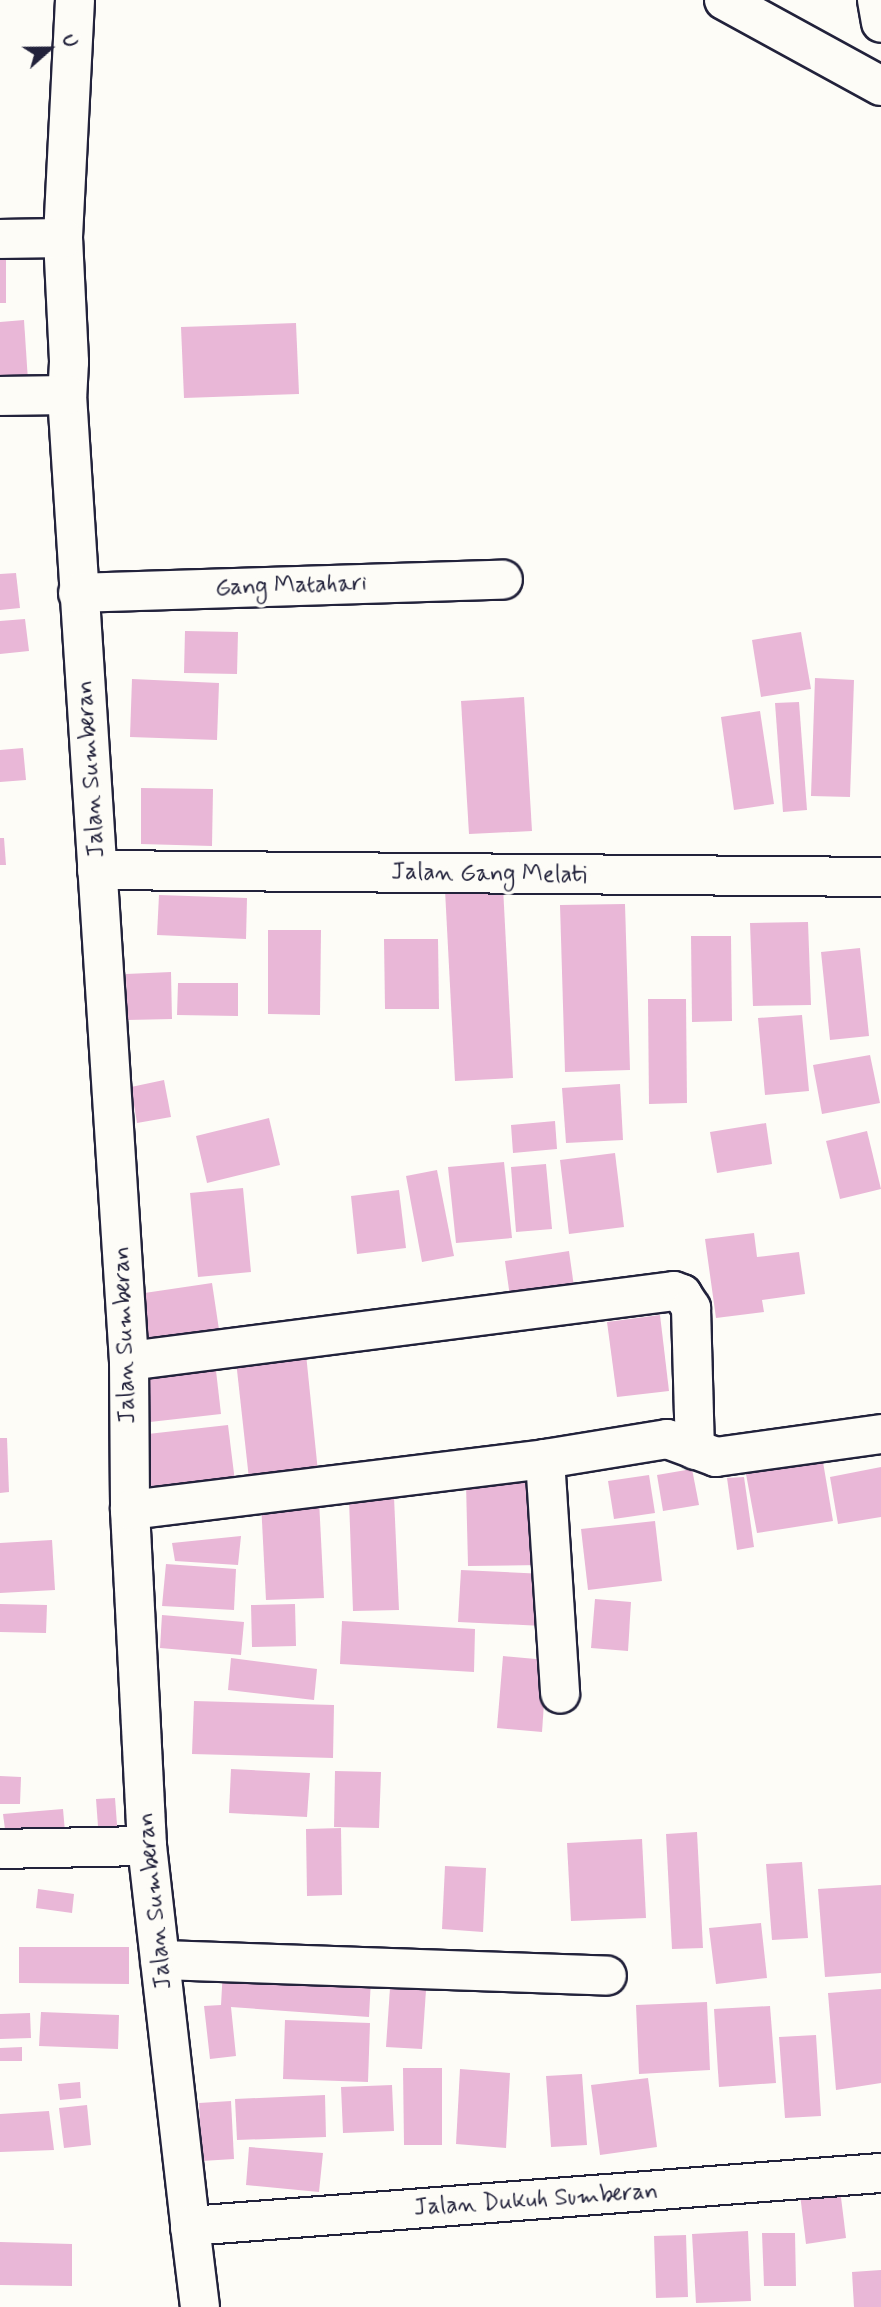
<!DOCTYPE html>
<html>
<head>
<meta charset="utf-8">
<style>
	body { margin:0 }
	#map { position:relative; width:881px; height:2307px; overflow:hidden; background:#fdfcf7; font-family:Mynerve,sans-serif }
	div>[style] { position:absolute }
	.building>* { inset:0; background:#e9b7d7 }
	.roads { filter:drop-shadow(2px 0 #22223b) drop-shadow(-2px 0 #22223b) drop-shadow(0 2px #22223b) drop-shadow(0 -2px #22223b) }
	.minor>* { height:38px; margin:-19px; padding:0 19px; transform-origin:19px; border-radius:19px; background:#fdfcf7 }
	.tertiary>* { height:38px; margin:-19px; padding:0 19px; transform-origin:19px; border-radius:19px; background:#fdfcf7 }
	span { translate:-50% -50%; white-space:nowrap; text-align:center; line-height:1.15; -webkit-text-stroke:7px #fdfcf7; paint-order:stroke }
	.street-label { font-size:24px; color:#22223b }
	.north { position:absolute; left:14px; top:14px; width:70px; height:70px; -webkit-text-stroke:5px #fdfcf7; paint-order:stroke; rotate:69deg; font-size:19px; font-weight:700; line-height:28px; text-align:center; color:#22223b }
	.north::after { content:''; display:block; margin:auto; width:24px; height:32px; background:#22223b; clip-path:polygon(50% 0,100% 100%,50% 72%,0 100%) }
</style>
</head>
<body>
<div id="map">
	<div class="building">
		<i style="clip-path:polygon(0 253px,6px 253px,6px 303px,0 303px)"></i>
		<i style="clip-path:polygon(24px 320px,28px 381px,0 382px,0 322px)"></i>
		<i style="clip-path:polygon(296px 323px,299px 394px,184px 398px,181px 327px)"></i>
		<i style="clip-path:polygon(16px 573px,20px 608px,0 610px,0 574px)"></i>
		<i style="clip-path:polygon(25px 619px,29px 651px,0 654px,0 621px)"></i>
		<i style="clip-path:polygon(185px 631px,238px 632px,237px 674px,184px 673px)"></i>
		<i style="clip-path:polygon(801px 632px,811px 689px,761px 697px,752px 640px)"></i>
		<i style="clip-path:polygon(815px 678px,854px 680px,850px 797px,811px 796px)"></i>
		<i style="clip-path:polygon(132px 679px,219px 683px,217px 740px,130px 737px)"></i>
		<i style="clip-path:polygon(524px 697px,532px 831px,469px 834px,461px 701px)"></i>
		<i style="clip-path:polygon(799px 702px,807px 810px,783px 812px,775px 703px)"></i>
		<i style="clip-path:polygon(760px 711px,774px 804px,734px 810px,721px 717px)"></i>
		<i style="clip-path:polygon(23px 748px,26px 780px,0 782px,0 750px)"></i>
		<i style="clip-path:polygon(141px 788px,213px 789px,212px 846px,141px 844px)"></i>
		<i style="clip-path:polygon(0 838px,4px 838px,6px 865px,0 865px)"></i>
		<i style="clip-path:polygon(503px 887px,513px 1078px,455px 1081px,445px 890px)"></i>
		<i style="clip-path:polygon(159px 895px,247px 898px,246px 939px,157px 935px)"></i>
		<i style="clip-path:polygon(625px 904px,630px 1070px,565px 1072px,560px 905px)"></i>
		<i style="clip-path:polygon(808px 922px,811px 1005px,753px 1006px,750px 923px)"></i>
		<i style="clip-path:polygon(268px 930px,321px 930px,320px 1015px,268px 1014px)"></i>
		<i style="clip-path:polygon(691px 936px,731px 936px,732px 1021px,692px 1022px)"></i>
		<i style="clip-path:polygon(384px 939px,438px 939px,439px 1009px,385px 1009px)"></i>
		<i style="clip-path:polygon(860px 948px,869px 1036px,830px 1040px,821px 952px)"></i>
		<i style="clip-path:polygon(171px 972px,172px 1019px,127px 1020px,126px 974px)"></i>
		<i style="clip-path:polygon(178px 983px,238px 983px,238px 1016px,177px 1015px)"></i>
		<i style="clip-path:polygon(648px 999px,686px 999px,687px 1103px,649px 1104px)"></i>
		<i style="clip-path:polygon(802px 1015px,809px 1091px,765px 1095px,758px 1018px)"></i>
		<i style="clip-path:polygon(870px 1055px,880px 1103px,822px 1114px,813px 1065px)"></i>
		<i style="clip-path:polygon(164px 1080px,171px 1117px,137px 1123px,131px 1087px)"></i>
		<i style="clip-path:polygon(620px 1084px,623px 1140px,566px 1143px,562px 1088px)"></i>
		<i style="clip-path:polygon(269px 1118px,280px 1165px,207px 1183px,196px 1136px)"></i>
		<i style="clip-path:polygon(555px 1121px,557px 1149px,513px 1153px,511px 1125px)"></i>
		<i style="clip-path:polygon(766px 1123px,772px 1164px,717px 1173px,710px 1132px)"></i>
		<i style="clip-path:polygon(867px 1131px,881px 1189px,840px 1199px,826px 1141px)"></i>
		<i style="clip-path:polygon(615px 1153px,624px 1227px,569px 1234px,560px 1160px)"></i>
		<i style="clip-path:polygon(504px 1162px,512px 1238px,456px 1243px,448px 1167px)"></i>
		<i style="clip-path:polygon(546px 1164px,552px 1229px,516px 1232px,511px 1167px)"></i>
		<i style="clip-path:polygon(437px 1170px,454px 1256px,422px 1262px,406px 1176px)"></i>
		<i style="clip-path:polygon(243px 1188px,251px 1272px,198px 1277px,190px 1193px)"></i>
		<i style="clip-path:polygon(399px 1190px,406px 1248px,357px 1254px,351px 1196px)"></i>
		<i style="clip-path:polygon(754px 1233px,757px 1257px,799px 1252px,805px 1294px,762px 1300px,764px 1312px,716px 1318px,705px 1239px)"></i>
		<i style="clip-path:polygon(569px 1251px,575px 1294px,511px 1304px,505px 1261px)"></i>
		<i style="clip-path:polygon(212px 1283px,221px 1343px,140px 1355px,131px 1295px)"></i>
		<i style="clip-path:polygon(660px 1315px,669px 1391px,617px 1397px,607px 1322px)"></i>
		<i style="clip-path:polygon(306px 1354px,318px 1472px,249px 1479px,236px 1361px)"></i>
		<i style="clip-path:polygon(215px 1362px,221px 1414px,150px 1422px,143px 1370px)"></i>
		<i style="clip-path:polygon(228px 1425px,236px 1490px,147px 1500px,139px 1435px)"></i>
		<i style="clip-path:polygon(0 1438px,7px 1438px,9px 1492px,0 1493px)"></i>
		<i style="clip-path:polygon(823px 1462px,833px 1521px,757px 1533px,746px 1474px)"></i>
		<i style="clip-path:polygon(881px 1467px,881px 1517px,838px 1524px,830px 1477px)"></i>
		<i style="clip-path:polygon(692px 1469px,699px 1505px,663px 1511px,657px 1475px)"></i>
		<i style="clip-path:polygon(649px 1475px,655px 1513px,614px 1519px,608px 1481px)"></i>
		<i style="clip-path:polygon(744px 1477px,754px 1547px,737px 1550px,727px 1478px)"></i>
		<i style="clip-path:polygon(538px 1481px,540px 1565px,468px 1566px,466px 1483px)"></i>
		<i style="clip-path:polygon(394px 1497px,399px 1610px,353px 1611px,349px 1499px)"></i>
		<i style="clip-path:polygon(319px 1500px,324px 1598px,266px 1600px,261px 1502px)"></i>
		<i style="clip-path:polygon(655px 1521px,662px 1581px,588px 1590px,581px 1529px)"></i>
		<i style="clip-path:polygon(241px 1536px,238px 1565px,175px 1561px,172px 1543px)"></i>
		<i style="clip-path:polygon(52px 1540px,55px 1590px,0 1593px,0 1543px)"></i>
		<i style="clip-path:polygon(166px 1564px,236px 1569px,234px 1610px,162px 1606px)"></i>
		<i style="clip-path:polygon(461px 1570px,545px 1574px,543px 1626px,458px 1622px)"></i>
		<i style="clip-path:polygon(595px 1599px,631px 1602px,628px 1651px,591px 1648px)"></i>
		<i style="clip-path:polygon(0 1604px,47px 1605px,46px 1633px,0 1632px)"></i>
		<i style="clip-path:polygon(295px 1604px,296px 1646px,252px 1647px,251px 1605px)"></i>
		<i style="clip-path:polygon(162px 1615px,244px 1622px,241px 1655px,160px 1648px)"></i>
		<i style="clip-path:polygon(342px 1621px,475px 1629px,474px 1672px,340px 1664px)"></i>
		<i style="clip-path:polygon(503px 1656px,547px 1660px,542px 1732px,497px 1728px)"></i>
		<i style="clip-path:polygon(231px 1658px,317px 1669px,314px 1700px,228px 1690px)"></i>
		<i style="clip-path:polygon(194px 1701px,334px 1705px,333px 1758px,192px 1754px)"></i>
		<i style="clip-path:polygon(231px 1769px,310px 1773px,307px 1817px,229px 1813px)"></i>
		<i style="clip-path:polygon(335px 1771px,381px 1772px,379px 1828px,334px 1827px)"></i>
		<i style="clip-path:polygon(0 1776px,21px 1777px,20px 1804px,0 1804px)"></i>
		<i style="clip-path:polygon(115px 1798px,118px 1838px,99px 1840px,96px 1799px)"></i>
		<i style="clip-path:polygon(63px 1809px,65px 1832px,6px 1837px,3px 1814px)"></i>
		<i style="clip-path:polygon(341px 1828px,342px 1895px,307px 1896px,306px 1829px)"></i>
		<i style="clip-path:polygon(697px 1832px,703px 1948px,672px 1949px,666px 1834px)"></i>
		<i style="clip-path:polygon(642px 1839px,646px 1918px,571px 1921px,567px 1843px)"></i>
		<i style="clip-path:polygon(802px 1862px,808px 1938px,772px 1940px,766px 1864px)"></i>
		<i style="clip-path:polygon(445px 1866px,486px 1868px,483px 1932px,442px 1929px)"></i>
		<i style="clip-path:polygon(881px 1885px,881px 1973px,825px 1977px,818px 1889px)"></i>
		<i style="clip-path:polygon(38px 1889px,74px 1894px,72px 1913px,36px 1908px)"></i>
		<i style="clip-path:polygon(761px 1923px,767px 1978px,716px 1984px,709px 1928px)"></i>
		<i style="clip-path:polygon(19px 1947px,129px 1947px,129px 1984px,19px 1983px)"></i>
		<i style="clip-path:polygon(223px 1969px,371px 1979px,369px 2017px,231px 2007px,236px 2056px,210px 2059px,204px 2006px,221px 2005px)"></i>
		<i style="clip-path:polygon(390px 1988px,426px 1990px,422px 2049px,386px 2047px)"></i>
		<i style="clip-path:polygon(881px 1989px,881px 2083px,836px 2090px,828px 1993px)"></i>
		<i style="clip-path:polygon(707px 2002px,710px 2070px,639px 2074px,636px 2005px)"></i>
		<i style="clip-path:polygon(770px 2006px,776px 2083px,719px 2087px,714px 2009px)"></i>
		<i style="clip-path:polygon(41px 2012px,119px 2015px,118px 2049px,39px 2046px)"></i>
		<i style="clip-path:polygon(30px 2013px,31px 2038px,0 2039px,0 2014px)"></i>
		<i style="clip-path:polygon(285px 2020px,370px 2023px,368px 2082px,283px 2079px)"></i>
		<i style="clip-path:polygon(816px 2035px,821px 2116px,785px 2118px,779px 2037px)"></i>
		<i style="clip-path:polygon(22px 2047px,22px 2061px,0 2061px,0 2048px)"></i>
		<i style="clip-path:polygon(403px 2068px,442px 2068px,442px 2145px,404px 2145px)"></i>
		<i style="clip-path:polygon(460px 2069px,510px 2073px,506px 2148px,456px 2144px)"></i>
		<i style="clip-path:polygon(582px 2074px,587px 2145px,551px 2147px,546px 2076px)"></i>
		<i style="clip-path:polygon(648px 2078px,657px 2147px,600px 2155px,591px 2085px)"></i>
		<i style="clip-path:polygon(80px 2082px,81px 2098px,60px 2100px,58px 2084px)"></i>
		<i style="clip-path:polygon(392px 2085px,394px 2131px,343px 2133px,341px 2087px)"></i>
		<i style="clip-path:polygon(325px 2095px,326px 2137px,237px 2140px,235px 2099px)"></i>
		<i style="clip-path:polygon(231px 2101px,234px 2159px,202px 2161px,199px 2103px)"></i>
		<i style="clip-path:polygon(87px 2105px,91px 2145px,64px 2148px,59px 2108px)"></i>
		<i style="clip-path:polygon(49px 2111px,54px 2150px,0 2152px,0 2114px)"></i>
		<i style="clip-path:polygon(249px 2147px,323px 2153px,319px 2192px,246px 2185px)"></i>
		<i style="clip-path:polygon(839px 2181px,846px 2238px,806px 2244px,799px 2186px)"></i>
		<i style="clip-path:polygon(748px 2231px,751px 2301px,696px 2303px,692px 2234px)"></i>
		<i style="clip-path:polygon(762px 2233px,795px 2233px,796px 2286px,764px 2286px)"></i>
		<i style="clip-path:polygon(686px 2235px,688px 2297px,656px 2298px,654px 2236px)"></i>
		<i style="clip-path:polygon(0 2242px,72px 2244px,72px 2286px,0 2285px)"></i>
		<i style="clip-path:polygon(881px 2270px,881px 2307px,854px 2307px,852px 2272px)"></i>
	</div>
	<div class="roads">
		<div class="minor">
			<i style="left:75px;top:0;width:238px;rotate:92.9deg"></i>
			<i style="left:63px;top:238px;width:124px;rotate:87.2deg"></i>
			<i style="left:69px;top:362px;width:33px;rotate:93deg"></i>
			<i style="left:67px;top:395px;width:968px;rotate:86.33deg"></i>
			<i style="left:129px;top:1361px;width:149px;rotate:89.6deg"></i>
			<i style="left:130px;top:1510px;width:336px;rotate:87.1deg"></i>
			<i style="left:147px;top:1846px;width:382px;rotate:83.5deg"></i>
			<i style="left:724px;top:0;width:179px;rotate:28.7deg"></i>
			<i style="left:877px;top:0;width:23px;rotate:80deg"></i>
			<i style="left:0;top:239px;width:63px;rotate:-0.9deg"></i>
			<i style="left:0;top:396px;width:67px;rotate:-0.9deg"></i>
			<i style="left:78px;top:593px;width:425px;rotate:-1.8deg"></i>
			<i style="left:97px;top:870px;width:784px;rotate:0.51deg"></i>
			<i style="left:129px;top:1361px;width:549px;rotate:-7.32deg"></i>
			<i style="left:674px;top:1291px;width:9px;rotate:21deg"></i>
			<i style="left:682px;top:1294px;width:17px;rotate:57deg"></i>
			<i style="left:691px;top:1308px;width:142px;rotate:88.4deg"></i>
			<i style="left:545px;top:1459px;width:235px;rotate:86.3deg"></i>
			<i style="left:130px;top:1510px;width:418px;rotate:-7deg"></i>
			<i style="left:545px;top:1459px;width:124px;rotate:-9.3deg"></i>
			<i style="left:667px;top:1439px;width:52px;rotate:20.2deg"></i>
			<i style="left:716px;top:1457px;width:167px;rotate:-7.9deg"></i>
			<i style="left:0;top:1849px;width:147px;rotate:-1.2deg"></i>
			<i style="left:160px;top:1960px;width:447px;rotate:2deg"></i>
		</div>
		<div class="tertiary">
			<i style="left:200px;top:2307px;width:82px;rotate:-97deg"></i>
			<i style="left:190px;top:2226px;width:693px;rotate:-4.39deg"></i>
		</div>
	</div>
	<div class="street-label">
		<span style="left:291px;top:586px;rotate:-2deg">Gang Matahari</span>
		<span style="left:91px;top:769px;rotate:-94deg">Jalan Sumberan</span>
		<span style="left:489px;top:874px;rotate:1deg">Jalan Gang Melati</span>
		<span style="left:125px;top:1335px;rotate:-92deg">Jalan Sumberan</span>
		<span style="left:155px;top:1901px;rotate:-96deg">Jalan Sumberan</span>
		<span style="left:536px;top:2200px;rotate:-4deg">Jalan Dukuh Sumberan</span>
	</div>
	<div class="north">U</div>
</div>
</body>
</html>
